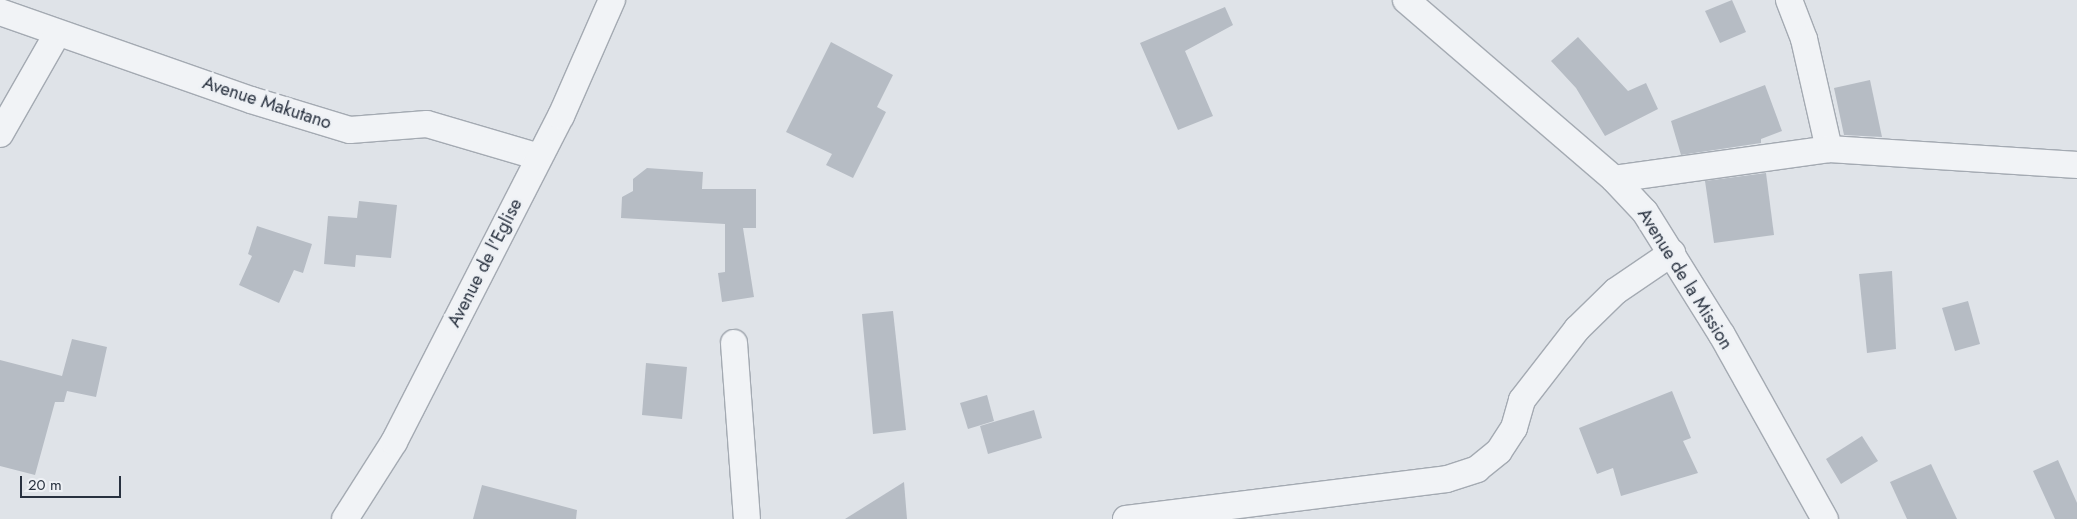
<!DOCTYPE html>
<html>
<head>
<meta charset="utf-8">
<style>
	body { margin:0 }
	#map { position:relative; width:2077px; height:519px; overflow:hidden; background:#dfe3e8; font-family:Jost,sans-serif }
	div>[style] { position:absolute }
	.building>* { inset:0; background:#b6bcc4 }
	.roads { filter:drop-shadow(1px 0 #a4aab2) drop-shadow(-1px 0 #a4aab2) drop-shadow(0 1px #a4aab2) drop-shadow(0 -1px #a4aab2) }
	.street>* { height:26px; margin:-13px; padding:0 13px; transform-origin:13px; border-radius:13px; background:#f1f3f6 }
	span { translate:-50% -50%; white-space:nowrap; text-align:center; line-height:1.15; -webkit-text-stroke:5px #eef1f5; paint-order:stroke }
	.street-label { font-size:18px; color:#28313f }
	.scale { position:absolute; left:20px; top:476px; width:101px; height:22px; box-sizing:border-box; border:2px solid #28313f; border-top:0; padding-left:6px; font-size:15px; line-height:18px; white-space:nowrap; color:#28313f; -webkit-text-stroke:4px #eef1f5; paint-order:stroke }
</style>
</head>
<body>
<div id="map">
	<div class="building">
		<i style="clip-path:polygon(1732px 0,1746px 32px,1720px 43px,1705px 11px)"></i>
		<i style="clip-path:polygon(1225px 7px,1233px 25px,1185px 51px,1213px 116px,1178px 130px,1140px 43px)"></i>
		<i style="clip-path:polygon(1578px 37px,1628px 91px,1646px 83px,1658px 109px,1605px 136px,1576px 88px,1551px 61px)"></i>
		<i style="clip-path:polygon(831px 42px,893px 75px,877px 107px,886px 112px,853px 178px,826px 165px,832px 154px,786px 132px)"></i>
		<i style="clip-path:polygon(1870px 80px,1882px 137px,1844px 135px,1834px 88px)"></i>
		<i style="clip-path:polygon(1765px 85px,1782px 131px,1761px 139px,1761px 143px,1681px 155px,1671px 121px)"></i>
		<i style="clip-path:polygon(647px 168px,703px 172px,702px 189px,756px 189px,756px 228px,743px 228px,754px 297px,722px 302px,718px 273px,725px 272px,725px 224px,621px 218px,622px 197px,633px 191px,633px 179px)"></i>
		<i style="clip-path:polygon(1766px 173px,1774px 235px,1714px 243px,1705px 181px)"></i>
		<i style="clip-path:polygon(359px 201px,397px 205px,391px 258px,356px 255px,355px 267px,324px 264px,328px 216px,357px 218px)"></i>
		<i style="clip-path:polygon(257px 226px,312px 244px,303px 273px,294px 270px,279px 303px,239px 285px,252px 256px,248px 254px)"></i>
		<i style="clip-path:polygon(1892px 271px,1896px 349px,1867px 353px,1859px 274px)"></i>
		<i style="clip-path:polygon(1968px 301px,1980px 344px,1955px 351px,1942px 308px)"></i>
		<i style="clip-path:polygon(893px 311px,906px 430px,873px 434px,862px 314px)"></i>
		<i style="clip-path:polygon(72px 339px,107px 347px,96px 397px,67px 391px,64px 402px,55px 402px,35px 475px,0 466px,0 360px,62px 376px)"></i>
		<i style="clip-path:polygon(646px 363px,687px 367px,682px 419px,642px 415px)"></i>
		<i style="clip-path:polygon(1672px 391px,1691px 438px,1683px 441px,1698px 473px,1621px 496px,1613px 468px,1597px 474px,1579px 428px)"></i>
		<i style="clip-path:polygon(987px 395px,994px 421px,968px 429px,960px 403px)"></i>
		<i style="clip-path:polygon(1034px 410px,1042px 438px,988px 454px,980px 426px)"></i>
		<i style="clip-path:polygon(1862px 436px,1878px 461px,1841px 484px,1826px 459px)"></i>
		<i style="clip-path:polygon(2058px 460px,2077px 503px,2077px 519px,2055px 519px,2033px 471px)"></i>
		<i style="clip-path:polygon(1931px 464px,1957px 519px,1907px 519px,1890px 482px)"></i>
		<i style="clip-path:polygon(904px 482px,907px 519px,845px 519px)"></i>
		<i style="clip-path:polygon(482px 485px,577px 510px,576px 519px,473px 519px)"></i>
	</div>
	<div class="roads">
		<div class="street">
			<i style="left:1406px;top:0;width:274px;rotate:40.7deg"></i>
			<i style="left:1614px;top:179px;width:45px;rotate:46.8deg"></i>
			<i style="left:1645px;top:212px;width:145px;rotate:58deg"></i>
			<i style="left:1722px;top:335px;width:211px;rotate:60.8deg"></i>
			<i style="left:1789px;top:0;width:42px;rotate:69deg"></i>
			<i style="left:1804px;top:39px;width:113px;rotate:77.2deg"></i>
			<i style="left:0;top:12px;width:266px;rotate:19.3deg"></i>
			<i style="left:251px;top:100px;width:103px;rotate:16.9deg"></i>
			<i style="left:350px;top:130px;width:77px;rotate:-4.5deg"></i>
			<i style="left:427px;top:124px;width:117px;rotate:16.4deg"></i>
			<i style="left:0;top:134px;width:115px;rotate:-60.3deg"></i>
			<i style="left:1614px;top:179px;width:217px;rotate:-7.9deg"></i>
			<i style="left:1829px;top:149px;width:249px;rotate:3.7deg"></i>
			<i style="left:734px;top:343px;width:176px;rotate:85.8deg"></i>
			<i style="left:345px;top:519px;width:91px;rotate:-57.5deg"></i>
			<i style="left:394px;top:442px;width:366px;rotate:-62.9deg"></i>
			<i style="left:561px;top:116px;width:127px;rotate:-66.3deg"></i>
			<i style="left:1126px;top:519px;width:323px;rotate:-7.1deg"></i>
			<i style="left:1447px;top:479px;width:32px;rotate:-18deg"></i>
			<i style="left:1477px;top:469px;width:28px;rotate:-39deg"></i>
			<i style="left:1499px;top:451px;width:27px;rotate:-57deg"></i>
			<i style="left:1514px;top:428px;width:29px;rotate:-74deg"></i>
			<i style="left:1522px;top:400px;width:90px;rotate:-52.2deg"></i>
			<i style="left:1577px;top:329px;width:54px;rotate:-44.3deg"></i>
			<i style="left:1616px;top:291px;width:68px;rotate:-34.2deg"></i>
		</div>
	</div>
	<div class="street-label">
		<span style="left:267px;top:103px;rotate:18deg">Avenue Makutano</span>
		<span style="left:485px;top:263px;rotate:-63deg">Avenue de l'Eglise</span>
		<span style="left:1685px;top:279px;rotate:58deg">Avenue de la Mission</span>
	</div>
	<div class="scale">20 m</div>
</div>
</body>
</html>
